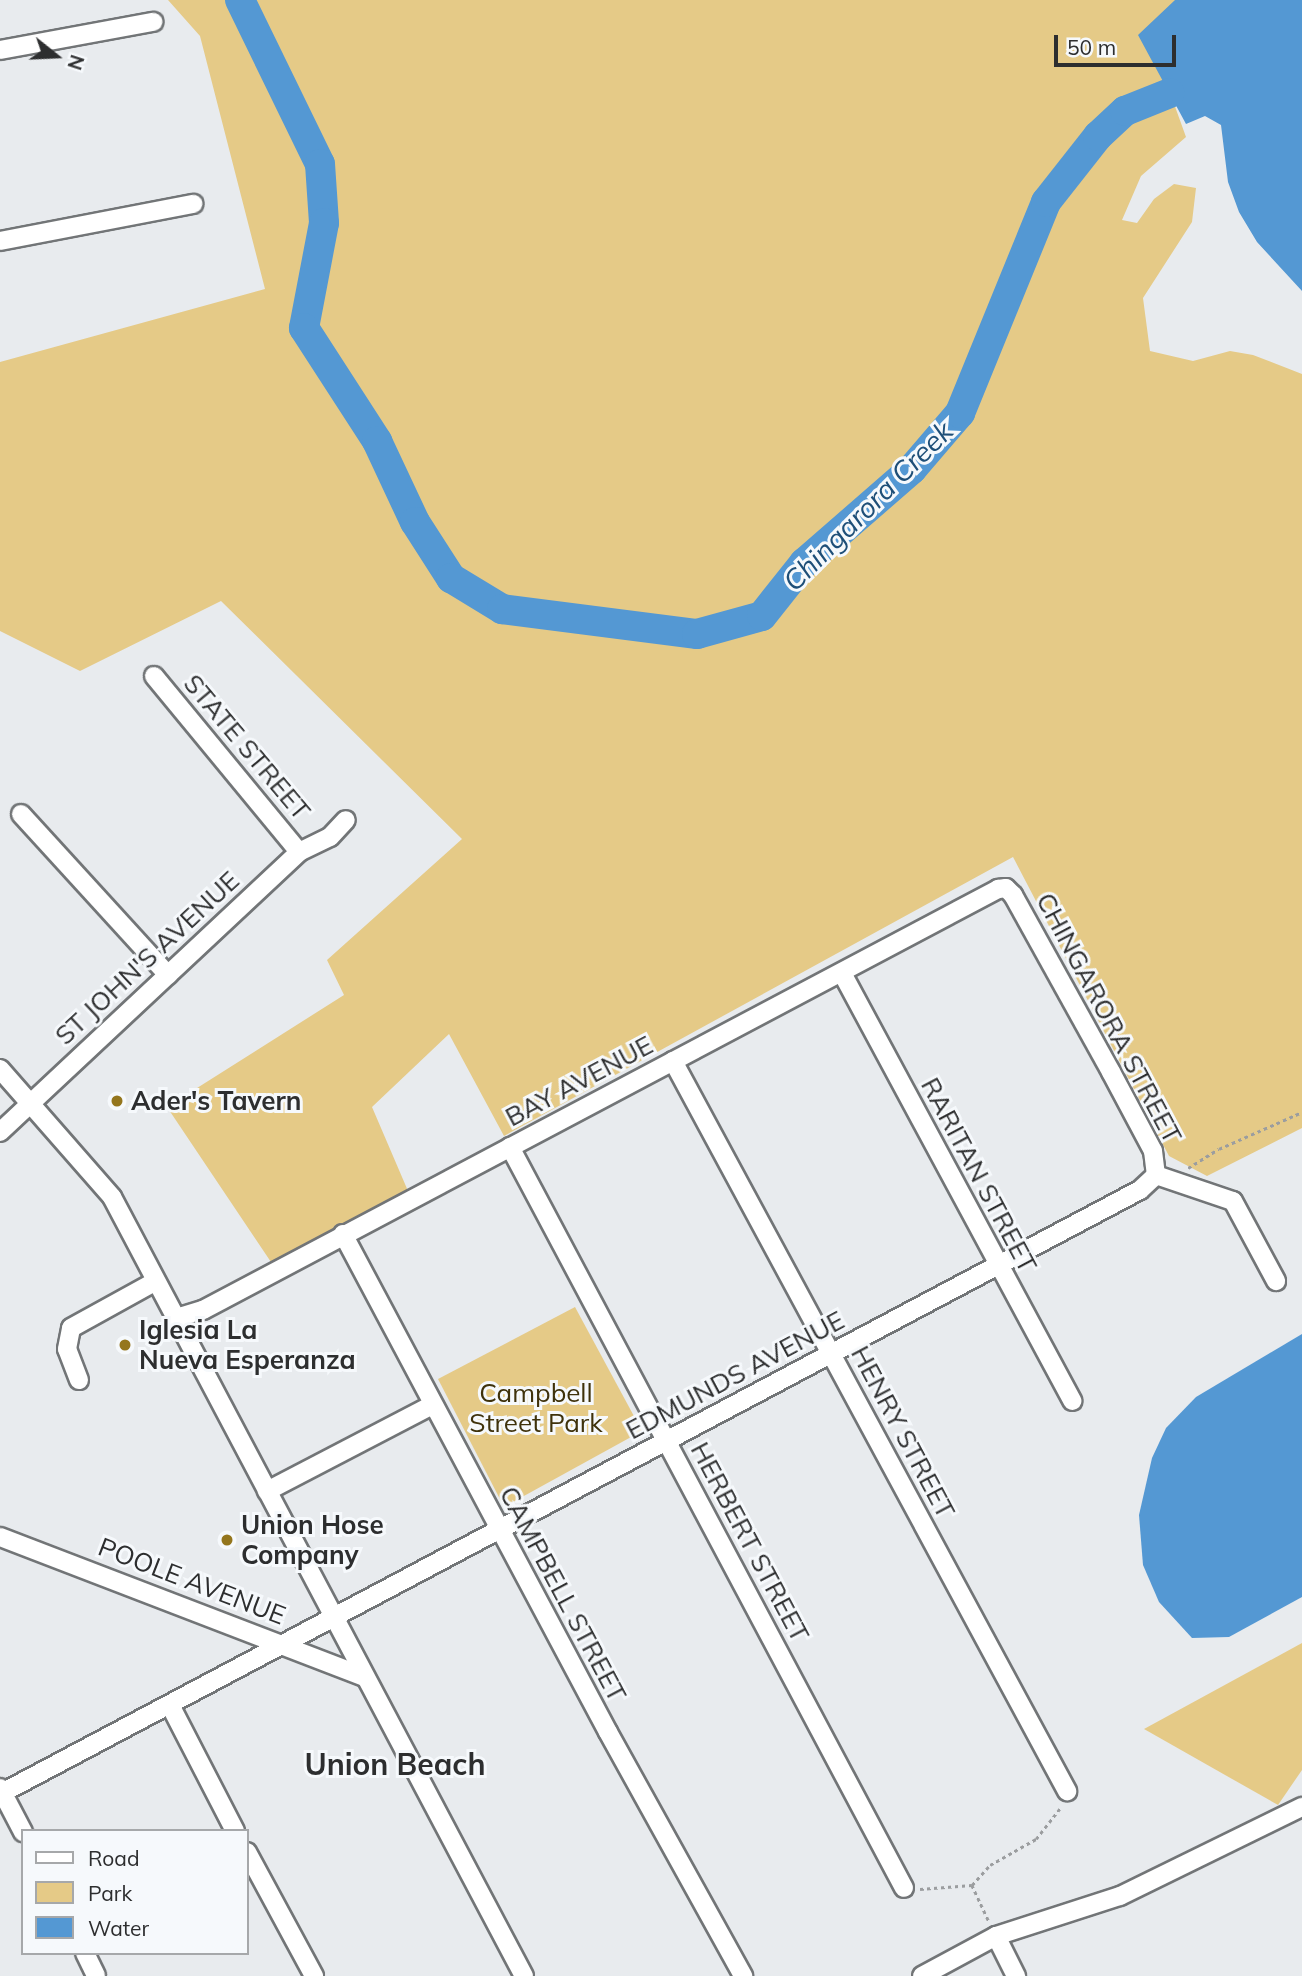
<!DOCTYPE html>
<html>
<head>
<meta charset="utf-8">
<style>
	body { margin:0 }
	#map { position:relative; width:1302px; height:1976px; overflow:hidden; background:#e8ebee; font-family:Mulish,sans-serif }
	div>[style] { position:absolute }
	.green>* { inset:0; background:#e5ca87 }
	.water>* { inset:0; background:#5498d3 }
	.river>* { height:30px; margin:-15px; padding:0 15px; transform-origin:15px; border-radius:15px; background:#5498d3 }
	.path>* { height:2.5px; margin-top:-1.25px; transform-origin:0; background:repeating-linear-gradient(90deg,#9b9d9f 0 3.5px,transparent 0 7px) }
	.roads { filter:drop-shadow(2px 0 #727577) drop-shadow(-2px 0 #727577) drop-shadow(0 2px #727577) drop-shadow(0 -2px #727577) }
	.minor>* { height:18px; margin:-9px; padding:0 9px; transform-origin:9px; border-radius:9px; background:#fff }
	.dots>* { width:19px; height:19px; translate:-50% -50%; box-sizing:border-box; border:4px solid #f6f9fc; border-radius:50% }
	span { translate:-50% -50%; white-space:nowrap; text-align:center; line-height:1.15; -webkit-text-stroke:6px #f6f9fc; paint-order:stroke }
	.street-label { font-size:26px; color:#2d2e2f }
	.poi-label { font-size:26px; color:#2d2e2f; font-weight:700 }
	.left { translate:0 -50%; text-align:left }
	.park-label { font-size:26px; color:#3f320b }
	.water-label { font-size:28px; color:#1e4f78; font-style:italic }
	.quarter-label { font-size:30px; color:#2d2e2f; font-weight:700 }
	.legend { position:absolute; left:21px; top:1829px; width:228px; height:126px; box-sizing:border-box; background:#f6f9fc; border:2px solid #a6a8aa; margin:0; padding:9px 12px; list-style:none; font-size:21px; color:#2d2e2f }
	.legend li { display:flex; align-items:center; gap:14px; height:35px }
	.legend b { width:35px; border:2px solid #a6a8aa }
	.north { position:absolute; left:21px; top:21px; width:70px; height:70px; -webkit-text-stroke:5px #f6f9fc; paint-order:stroke; rotate:108deg; font-size:19px; font-weight:700; line-height:28px; text-align:center; color:#2d2e2f }
	.north::after { content:''; display:block; margin:auto; width:24px; height:32px; background:#2d2e2f; clip-path:polygon(50% 0,100% 100%,50% 72%,0 100%) }
	.scale { position:absolute; left:1054px; top:35px; width:122px; height:32px; box-sizing:border-box; border:4px solid #2d2e2f; border-top:0; padding-left:9px; font-size:21px; line-height:24px; white-space:nowrap; color:#2d2e2f; -webkit-text-stroke:5px #f6f9fc; paint-order:stroke }
</style>
</head>
<body>
<div id="map">
	<div class="green">
		<i style="clip-path:polygon(168px 0,1181px 0,1150px 37px,1186px 137px,1141px 176px,1122px 220px,1137px 223px,1154px 199px,1174px 184px,1196px 188px,1192px 222px,1143px 298px,1150px 351px,1193px 361px,1230px 351px,1253px 355px,1302px 374px,1302px 1128px,1207px 1176px,1169px 1156px,1013px 857px,504px 1136px,449px 1034px,372px 1107px,411px 1198px,277px 1271px,167px 1107px,344px 995px,327px 960px,462px 839px,221px 601px,80px 671px,0 631px,0 362px,265px 289px,200px 36px)"></i>
		<i style="clip-path:polygon(575px 1307px,642px 1431px,504px 1507px,438px 1379px)"></i>
		<i style="clip-path:polygon(1302px 1643px,1302px 1770px,1278px 1805px,1144px 1729px)"></i>
	</div>
	<div class="water">
		<i style="clip-path:polygon(1175px 0,1302px 0,1302px 291px,1257px 242px,1239px 212px,1228px 182px,1221px 125px,1205px 116px,1186px 124px,1138px 35px)"></i>
		<i style="clip-path:polygon(1302px 1334px,1302px 1597px,1229px 1637px,1192px 1638px,1159px 1602px,1143px 1565px,1139px 1515px,1152px 1458px,1166px 1428px,1196px 1397px)"></i>
	</div>
	<div class="river">
		<i style="left:240px;top:0;width:182px;rotate:64deg"></i>
		<i style="left:320px;top:164px;width:59px;rotate:86.1deg"></i>
		<i style="left:324px;top:223px;width:107px;rotate:100.8deg"></i>
		<i style="left:304px;top:328px;width:135px;rotate:57.1deg"></i>
		<i style="left:377px;top:441px;width:89px;rotate:64.9deg"></i>
		<i style="left:415px;top:522px;width:67px;rotate:57.3deg"></i>
		<i style="left:451px;top:578px;width:60px;rotate:31.3deg"></i>
		<i style="left:502px;top:609px;width:197px;rotate:7.3deg"></i>
		<i style="left:697px;top:634px;width:67px;rotate:-15.5deg"></i>
		<i style="left:762px;top:616px;width:68px;rotate:-51.6deg"></i>
		<i style="left:804px;top:563px;width:143px;rotate:-41deg"></i>
		<i style="left:912px;top:469px;width:74px;rotate:-49.4deg"></i>
		<i style="left:960px;top:413px;width:228px;rotate:-67.8deg"></i>
		<i style="left:1046px;top:202px;width:84px;rotate:-51.8deg"></i>
		<i style="left:1098px;top:136px;width:37px;rotate:-43deg"></i>
		<i style="left:1125px;top:111px;width:48px;rotate:-21.8deg"></i>
	</div>
	<div class="path">
		<i style="left:1188px;top:1168px;width:36px;rotate:-32deg"></i>
		<i style="left:1219px;top:1149px;width:91px;rotate:-24deg"></i>
		<i style="left:972px;top:1885px;width:27px;rotate:-48deg"></i>
		<i style="left:990px;top:1865px;width:53px;rotate:-29.5deg"></i>
		<i style="left:1036px;top:1839px;width:41px;rotate:-52deg"></i>
		<i style="left:920px;top:1889px;width:52px;rotate:-4.4deg"></i>
		<i style="left:972px;top:1885px;width:40px;rotate:65deg"></i>
	</div>
	<div class="roads">
		<div class="minor">
			<i style="left:0;top:50px;width:156px;rotate:-10.4deg"></i>
			<i style="left:0;top:241px;width:197px;rotate:-10.9deg"></i>
			<i style="left:154px;top:676px;width:228px;rotate:50.5deg"></i>
			<i style="left:21px;top:814px;width:218px;rotate:47.6deg"></i>
			<i style="left:842px;top:973px;width:486px;rotate:61.7deg"></i>
			<i style="left:673px;top:1061px;width:830px;rotate:61.64deg"></i>
			<i style="left:0;top:1069px;width:170px;rotate:48.8deg"></i>
			<i style="left:112px;top:1197px;width:881px;rotate:62.13deg"></i>
			<i style="left:0;top:1132px;width:410px;rotate:-43.1deg"></i>
			<i style="left:299px;top:852px;width:34px;rotate:-26deg"></i>
			<i style="left:330px;top:837px;width:23px;rotate:-47deg"></i>
			<i style="left:510px;top:1147px;width:839px;rotate:62deg"></i>
			<i style="left:1156px;top:1175px;width:81px;rotate:18.7deg"></i>
			<i style="left:1233px;top:1201px;width:91px;rotate:61.7deg"></i>
			<i style="left:343px;top:1234px;width:564px;rotate:61.98deg"></i>
			<i style="left:608px;top:1732px;width:279px;rotate:61deg"></i>
			<i style="left:176px;top:1318px;width:28px;rotate:-17deg"></i>
			<i style="left:203px;top:1310px;width:900px;rotate:-27.9deg"></i>
			<i style="left:998px;top:889px;width:8px;rotate:-7deg"></i>
			<i style="left:1006px;top:888px;width:10px;rotate:45deg"></i>
			<i style="left:1013px;top:895px;width:202px;rotate:61deg"></i>
			<i style="left:1111px;top:1072px;width:89px;rotate:62deg"></i>
			<i style="left:1153px;top:1151px;width:24px;rotate:83deg"></i>
			<i style="left:79px;top:1380px;width:33px;rotate:-111deg"></i>
			<i style="left:67px;top:1349px;width:21px;rotate:-79deg"></i>
			<i style="left:71px;top:1328px;width:97px;rotate:-28.9deg"></i>
			<i style="left:267px;top:1491px;width:186px;rotate:-27.5deg"></i>
			<i style="left:0;top:1537px;width:390px;rotate:21deg"></i>
			<i style="left:170px;top:1705px;width:142px;rotate:62.7deg"></i>
			<i style="left:0;top:1788px;width:50px;rotate:62.4deg"></i>
			<i style="left:0;top:1794px;width:1290px;rotate:-27.92deg"></i>
			<i style="left:1140px;top:1190px;width:22px;rotate:-43deg"></i>
			<i style="left:247px;top:1852px;width:141px;rotate:61.6deg"></i>
			<i style="left:996px;top:1936px;width:45px;rotate:63.4deg"></i>
			<i style="left:85px;top:1953px;width:25px;rotate:64deg"></i>
			<i style="left:922px;top:1976px;width:84px;rotate:-28.4deg"></i>
			<i style="left:996px;top:1936px;width:130px;rotate:-17.9deg"></i>
			<i style="left:1120px;top:1896px;width:203px;rotate:-26.1deg"></i>
		</div>
	</div>
	<div class="dots">
		<i style="left:117px;top:1101px;background:#94761d"></i>
		<i style="left:125px;top:1345px;background:#94761d"></i>
		<i style="left:227px;top:1540px;background:#94761d"></i>
	</div>
	<div class="street-label">
		<span style="left:247px;top:747px;rotate:50deg">STATE STREET</span>
		<span style="left:147px;top:958px;rotate:-43deg">ST JOHN'S AVENUE</span>
		<span style="left:1109px;top:1018px;rotate:62deg">CHINGARORA STREET</span>
		<span style="left:579px;top:1081px;rotate:-28deg">BAY AVENUE</span>
		<span style="left:979px;top:1175px;rotate:62deg">RARITAN STREET</span>
		<span style="left:735px;top:1375px;rotate:-28deg">EDMUNDS AVENUE</span>
		<span style="left:903px;top:1432px;rotate:62deg">HENRY STREET</span>
		<span style="left:750px;top:1542px;rotate:62deg">HERBERT STREET</span>
		<span style="left:192px;top:1581px;rotate:21deg">POOLE AVENUE</span>
		<span style="left:563px;top:1594px;rotate:62deg">CAMPBELL STREET</span>
	</div>
	<div class="poi-label">
		<span class="left" style="left:131px;top:1101px">Ader's Tavern</span>
		<span class="left" style="left:139px;top:1345px">Iglesia La<br>Nueva Esperanza</span>
		<span class="left" style="left:241px;top:1540px">Union Hose<br>Company</span>
	</div>
	<div class="park-label">
		<span style="left:536px;top:1408px">Campbell<br>Street Park</span>
	</div>
	<div class="water-label">
		<span style="left:868px;top:506px;rotate:-45deg">Chingarora Creek</span>
	</div>
	<div class="quarter-label">
		<span style="left:395px;top:1764px">Union Beach</span>
	</div>
	<ul class="legend">
	<li><b style="height:9px;background:#fff"></b>Road</li>
	<li><b style="height:19px;background:#e5ca87"></b>Park</li>
	<li><b style="height:19px;background:#5498d3"></b>Water</li>
	</ul>
	<div class="north">N</div>
	<div class="scale">50 m</div>
</div>
</body>
</html>
